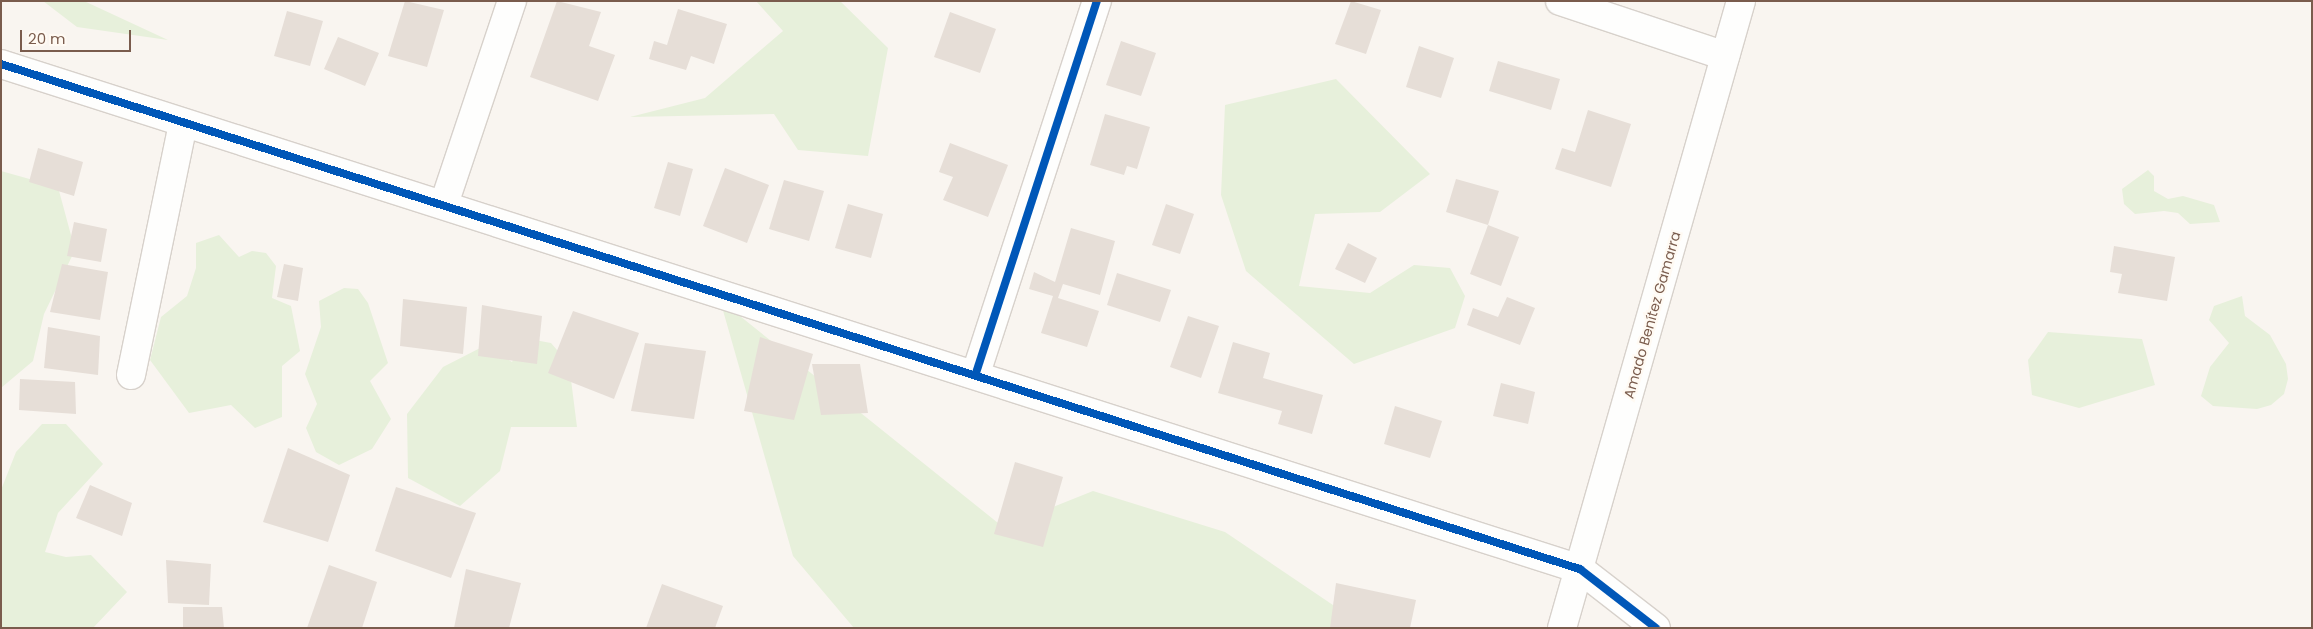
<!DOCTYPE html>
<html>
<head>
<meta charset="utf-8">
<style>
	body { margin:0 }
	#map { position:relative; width:2313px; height:629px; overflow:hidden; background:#f9f5f0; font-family:Poppins,sans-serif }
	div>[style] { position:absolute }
	.green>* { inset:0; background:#e7f0db }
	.building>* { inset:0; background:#e6ded7 }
	.roads { filter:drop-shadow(1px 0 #d7d1cb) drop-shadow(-1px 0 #d7d1cb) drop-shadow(0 1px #d7d1cb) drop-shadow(0 -1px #d7d1cb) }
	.minor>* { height:28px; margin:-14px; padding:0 14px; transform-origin:14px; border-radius:14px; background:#fefefd }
	.secondary>* { height:28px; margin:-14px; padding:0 14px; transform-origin:14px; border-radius:14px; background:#fefefd }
	.cycleway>* { height:8px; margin:-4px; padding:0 4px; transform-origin:4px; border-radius:4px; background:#0057b8 }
	span { translate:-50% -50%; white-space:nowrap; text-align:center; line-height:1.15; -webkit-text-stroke:4.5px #fffaf3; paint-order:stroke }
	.street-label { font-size:14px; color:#7a5c4d }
	.frame { position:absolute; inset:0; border:2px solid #7a5c4d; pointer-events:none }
	.scale { position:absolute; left:20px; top:30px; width:111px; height:22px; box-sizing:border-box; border:2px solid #7a5c4d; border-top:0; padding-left:6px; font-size:15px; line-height:18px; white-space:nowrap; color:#7a5c4d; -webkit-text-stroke:4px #fffaf3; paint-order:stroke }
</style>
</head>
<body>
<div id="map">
	<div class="green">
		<i style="clip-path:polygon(43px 1px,84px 1px,168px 40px,77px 27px)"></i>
		<i style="clip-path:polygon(756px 1px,840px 1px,888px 48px,868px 156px,798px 150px,774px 114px,630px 117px,705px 98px,783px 31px)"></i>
		<i style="clip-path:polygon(1336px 79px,1430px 174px,1380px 212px,1315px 214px,1299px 286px,1370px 293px,1414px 265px,1450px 268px,1465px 296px,1455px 328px,1354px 364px,1246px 271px,1221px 195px,1225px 105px)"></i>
		<i style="clip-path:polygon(2148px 170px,2154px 176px,2154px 191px,2168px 199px,2183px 196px,2214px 205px,2220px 222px,2190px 224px,2178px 213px,2164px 211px,2135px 214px,2124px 204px,2122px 189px)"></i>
		<i style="clip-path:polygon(1px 171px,58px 187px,75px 250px,44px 314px,33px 361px,1px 388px)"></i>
		<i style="clip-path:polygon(219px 235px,239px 257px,252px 251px,266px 253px,276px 266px,272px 298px,291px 306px,300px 351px,282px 366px,282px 417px,255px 428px,231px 405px,189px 413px,150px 360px,161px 317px,187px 296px,196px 268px,196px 243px)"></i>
		<i style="clip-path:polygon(344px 288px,358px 289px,368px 303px,388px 363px,370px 381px,391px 419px,372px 449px,339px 465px,316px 452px,306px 428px,317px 404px,305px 374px,321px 327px,319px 301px)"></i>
		<i style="clip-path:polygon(2242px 296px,2245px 316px,2270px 335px,2286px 364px,2288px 379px,2284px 394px,2271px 405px,2257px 409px,2213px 406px,2201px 396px,2210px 367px,2229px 343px,2209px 320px,2214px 306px)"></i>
		<i style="clip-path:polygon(720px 300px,1003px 527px,1093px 491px,1225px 532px,1367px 628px,854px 628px,793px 556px)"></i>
		<i style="clip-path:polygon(2048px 332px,2142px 339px,2155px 385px,2079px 408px,2032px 395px,2028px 360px)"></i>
		<i style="clip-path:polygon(524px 338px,551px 343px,569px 364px,577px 427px,511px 427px,500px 471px,460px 506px,408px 478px,407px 414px,443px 367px,486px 345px,512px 362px)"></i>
		<i style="clip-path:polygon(42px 424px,66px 424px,103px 464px,58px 513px,45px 552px,66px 557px,91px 555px,127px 592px,93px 628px,1px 628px,1px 490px,16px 452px)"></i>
	</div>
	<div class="building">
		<i style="clip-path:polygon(405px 1px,444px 10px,427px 67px,388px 56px)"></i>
		<i style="clip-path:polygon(557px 1px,601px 12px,589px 46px,615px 55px,598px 101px,530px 77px)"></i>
		<i style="clip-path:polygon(1351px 1px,1381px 10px,1366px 54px,1335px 44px)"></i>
		<i style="clip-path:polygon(678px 9px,727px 24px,714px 64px,691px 56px,686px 70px,649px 59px,654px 41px,667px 45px)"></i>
		<i style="clip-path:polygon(287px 11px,323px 21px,310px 66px,274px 56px)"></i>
		<i style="clip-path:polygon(950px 12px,996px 29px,980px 73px,934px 57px)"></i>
		<i style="clip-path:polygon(338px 37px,379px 53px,365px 86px,324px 69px)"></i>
		<i style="clip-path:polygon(1121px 41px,1156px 53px,1141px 96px,1106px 85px)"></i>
		<i style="clip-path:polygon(1419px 46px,1454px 58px,1441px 98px,1406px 87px)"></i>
		<i style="clip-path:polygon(1498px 61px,1560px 79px,1551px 110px,1489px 91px)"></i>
		<i style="clip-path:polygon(1588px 110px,1631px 124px,1611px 187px,1555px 169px,1562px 148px,1575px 152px)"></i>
		<i style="clip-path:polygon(1105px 114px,1150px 127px,1137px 169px,1127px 166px,1124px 175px,1090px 165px)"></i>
		<i style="clip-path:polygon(950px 143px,1008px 165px,988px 217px,943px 200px,953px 177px,939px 172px)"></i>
		<i style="clip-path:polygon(38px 148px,83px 162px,74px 196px,29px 182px)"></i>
		<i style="clip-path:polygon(668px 162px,693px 169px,680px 216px,654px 208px)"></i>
		<i style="clip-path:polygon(725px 168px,769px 185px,747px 243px,703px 226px)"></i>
		<i style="clip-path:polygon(1456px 179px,1499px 191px,1488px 225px,1519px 237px,1501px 286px,1470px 274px,1488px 225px,1446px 212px)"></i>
		<i style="clip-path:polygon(784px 180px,824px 191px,809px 241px,769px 229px)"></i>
		<i style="clip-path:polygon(848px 204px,883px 214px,871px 258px,835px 248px)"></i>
		<i style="clip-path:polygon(1166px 204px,1194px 214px,1180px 254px,1152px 245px)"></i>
		<i style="clip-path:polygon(74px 222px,107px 229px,101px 262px,67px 256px)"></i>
		<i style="clip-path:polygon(1071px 228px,1115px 241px,1100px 295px,1063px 284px,1058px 298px,1099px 311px,1087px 347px,1041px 333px,1053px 296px,1029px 289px,1034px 272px,1055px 282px)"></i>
		<i style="clip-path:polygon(1348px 243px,1377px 258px,1365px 283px,1335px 269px)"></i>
		<i style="clip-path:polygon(2114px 246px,2175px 257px,2167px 301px,2118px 293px,2122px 274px,2110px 272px)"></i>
		<i style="clip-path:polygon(62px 264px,108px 272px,100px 320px,50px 312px)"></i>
		<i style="clip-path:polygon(284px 264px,303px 268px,298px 301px,277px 297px)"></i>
		<i style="clip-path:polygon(1117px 273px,1171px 290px,1160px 322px,1107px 305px)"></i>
		<i style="clip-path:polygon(1507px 297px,1535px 308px,1520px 345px,1467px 325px,1473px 308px,1498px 317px)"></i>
		<i style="clip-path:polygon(403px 299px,467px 307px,463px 354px,400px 346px)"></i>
		<i style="clip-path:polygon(482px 305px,542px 316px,537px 364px,478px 356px)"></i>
		<i style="clip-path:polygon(573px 311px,639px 333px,614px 399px,548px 373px)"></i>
		<i style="clip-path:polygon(1188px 316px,1219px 326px,1201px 378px,1170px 367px)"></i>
		<i style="clip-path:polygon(48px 327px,100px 336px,98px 375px,44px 368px)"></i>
		<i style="clip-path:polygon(760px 337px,813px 354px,794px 420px,744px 411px)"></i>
		<i style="clip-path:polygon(1233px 342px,1270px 353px,1263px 378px,1323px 395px,1312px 434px,1278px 424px,1282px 411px,1218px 393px)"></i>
		<i style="clip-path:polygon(645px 343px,706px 351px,694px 419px,631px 411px)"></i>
		<i style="clip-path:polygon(812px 364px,860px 364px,868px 413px,821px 415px)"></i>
		<i style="clip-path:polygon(20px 379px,75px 382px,76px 414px,19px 410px)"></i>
		<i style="clip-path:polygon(1501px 383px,1535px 392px,1528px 424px,1493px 416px)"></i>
		<i style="clip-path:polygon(1395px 406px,1442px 421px,1430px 458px,1384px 444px)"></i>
		<i style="clip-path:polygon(288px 448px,350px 475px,328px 542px,263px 522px)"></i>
		<i style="clip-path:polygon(1015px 462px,1063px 477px,1043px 547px,994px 534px)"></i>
		<i style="clip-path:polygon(90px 485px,132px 503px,122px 536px,76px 518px)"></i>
		<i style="clip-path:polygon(396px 487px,476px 513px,451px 578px,375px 551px)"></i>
		<i style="clip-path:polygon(166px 560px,211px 564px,209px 605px,168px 603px)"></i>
		<i style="clip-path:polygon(329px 565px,377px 582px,362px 628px,307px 628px)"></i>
		<i style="clip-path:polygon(466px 569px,521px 583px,509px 628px,454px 628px)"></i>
		<i style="clip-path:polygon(1336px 583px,1416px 600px,1410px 628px,1330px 628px)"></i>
		<i style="clip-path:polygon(662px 584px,723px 606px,715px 628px,646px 628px)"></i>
		<i style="clip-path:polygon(183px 607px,222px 607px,224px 628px,183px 628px)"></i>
	</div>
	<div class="roads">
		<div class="minor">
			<i style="left:1560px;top:1px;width:174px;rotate:18.4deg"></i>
			<i style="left:1px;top:64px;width:1658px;rotate:17.74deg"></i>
			<i style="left:1580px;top:569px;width:96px;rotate:37.8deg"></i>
			<i style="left:444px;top:204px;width:214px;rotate:-71.5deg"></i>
			<i style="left:976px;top:373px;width:391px;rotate:-72deg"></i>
			<i style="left:131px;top:375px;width:256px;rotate:-78.3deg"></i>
		</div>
		<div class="secondary">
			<i style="left:1562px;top:628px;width:652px;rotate:-74.07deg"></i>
		</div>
	</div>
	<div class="cycleway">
		<i style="left:1px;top:64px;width:1658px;rotate:17.74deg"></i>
		<i style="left:1580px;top:569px;width:96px;rotate:37.8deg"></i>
		<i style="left:976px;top:373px;width:391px;rotate:-72deg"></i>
	</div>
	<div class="street-label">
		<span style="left:1652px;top:315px;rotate:-74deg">Amado Benítez Gamarra</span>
	</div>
	<div class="frame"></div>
	<div class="scale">20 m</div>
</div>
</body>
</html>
